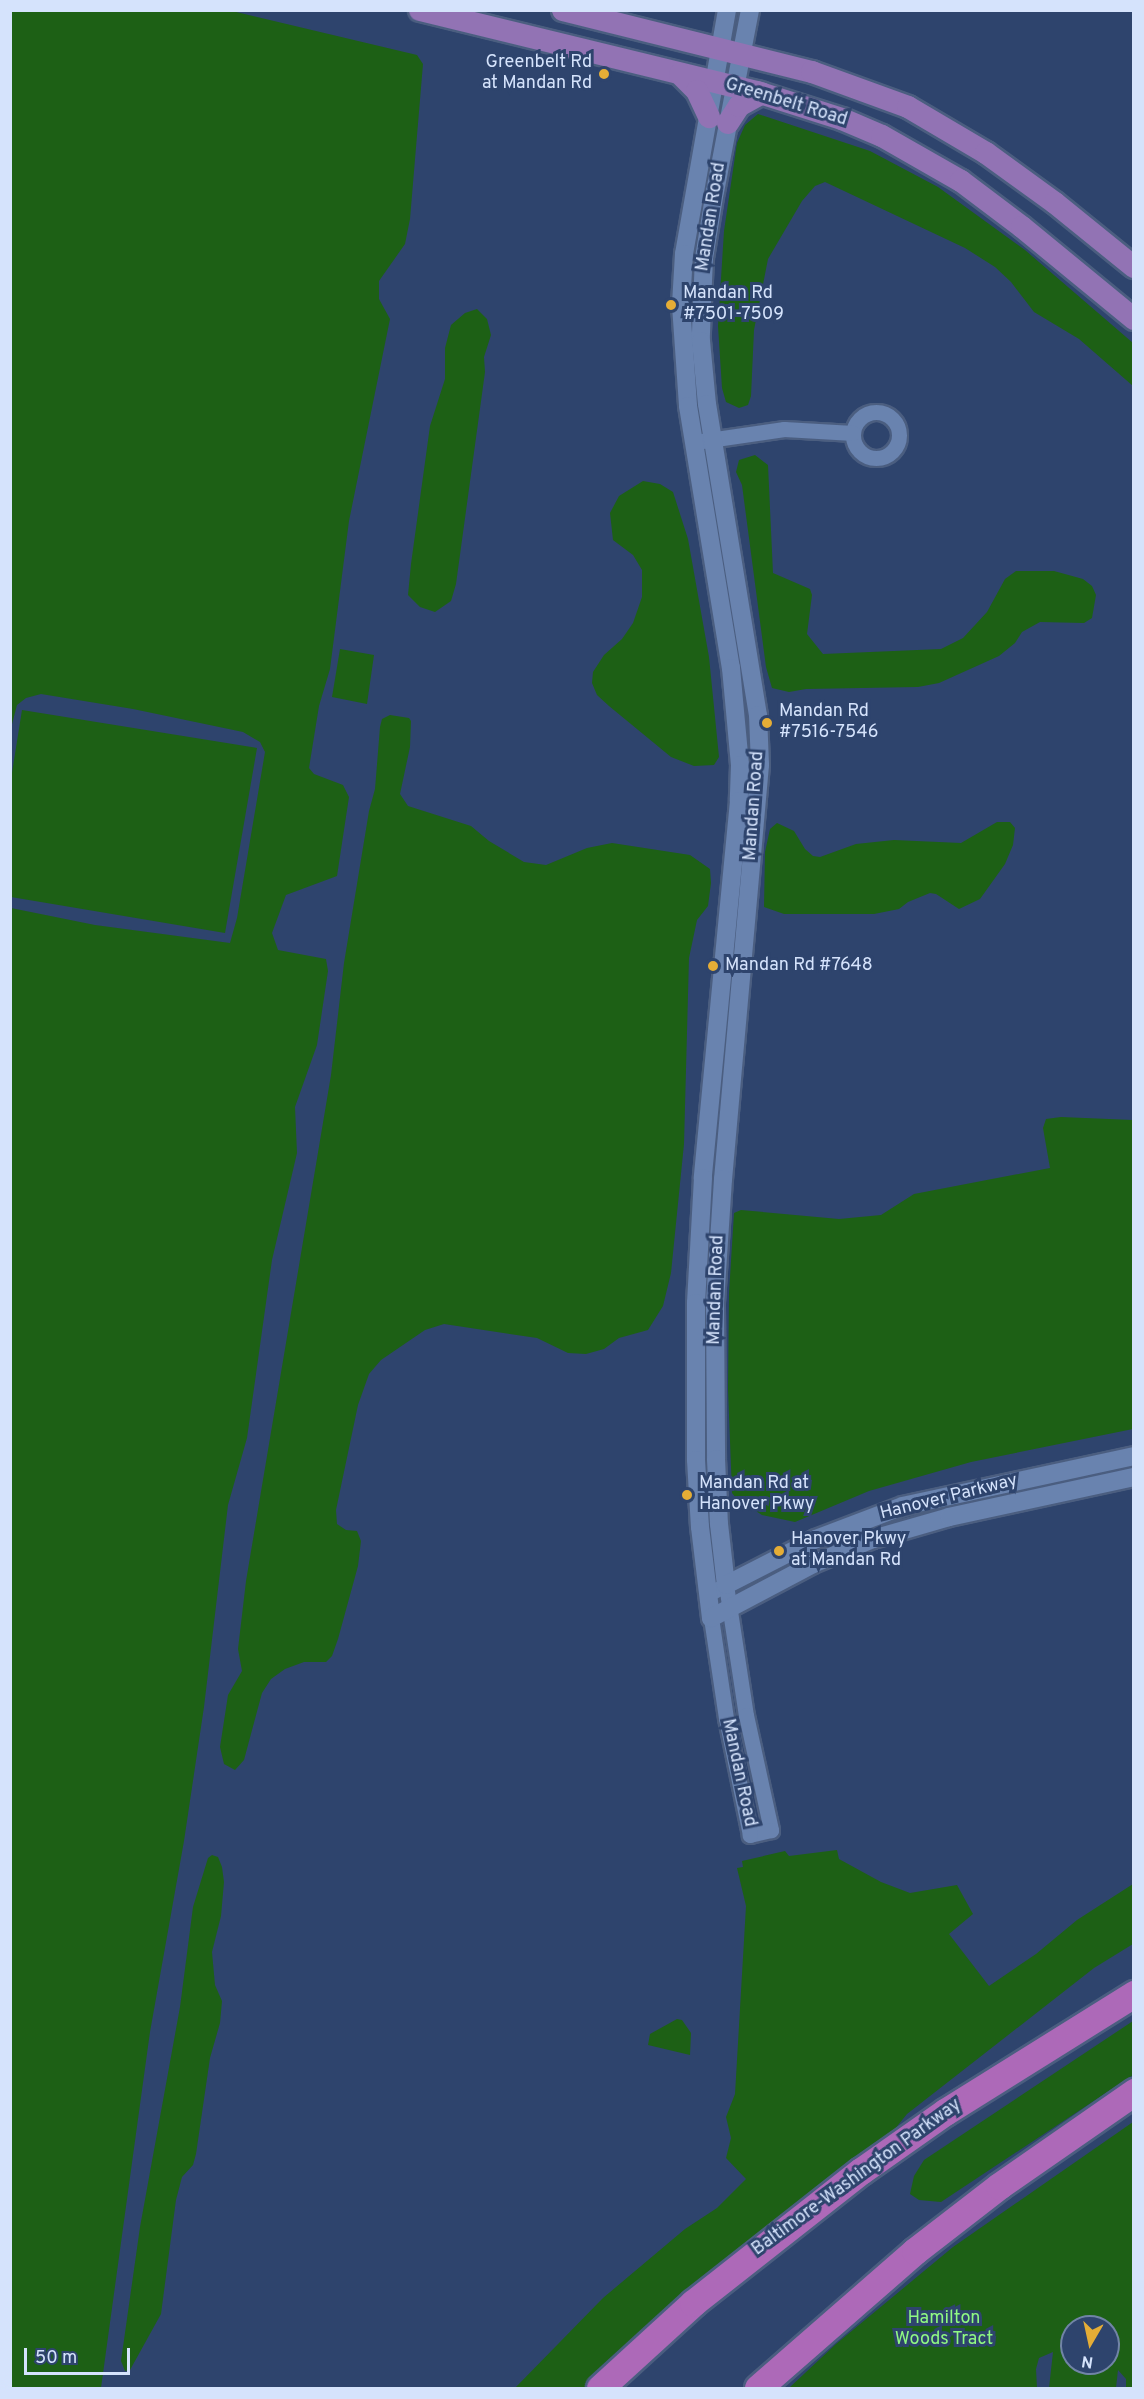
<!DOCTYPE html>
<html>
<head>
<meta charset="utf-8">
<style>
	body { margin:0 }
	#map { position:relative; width:1144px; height:2399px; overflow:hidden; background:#2e446d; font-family:Overpass,sans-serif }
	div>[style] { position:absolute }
	.green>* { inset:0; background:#1d6015 }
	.roads { filter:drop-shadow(2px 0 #4b5e80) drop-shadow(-2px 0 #4b5e80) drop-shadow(0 2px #4b5e80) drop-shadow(0 -2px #4b5e80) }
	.minor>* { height:15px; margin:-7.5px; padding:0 7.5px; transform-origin:7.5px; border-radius:7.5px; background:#6983af }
	.minor>.ring { margin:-7.5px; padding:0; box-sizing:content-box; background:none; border:15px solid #6983af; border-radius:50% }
	.tertiary>* { height:18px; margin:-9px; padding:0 9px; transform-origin:9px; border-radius:9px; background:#6983af }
	.primary>* { height:22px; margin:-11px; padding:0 11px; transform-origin:11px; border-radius:11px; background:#9273b4 }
	.motorway>* { height:27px; margin:-13.5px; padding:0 13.5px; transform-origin:13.5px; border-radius:13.5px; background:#ad69b8 }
	.dots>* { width:16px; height:16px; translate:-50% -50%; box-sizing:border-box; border:3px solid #2e446d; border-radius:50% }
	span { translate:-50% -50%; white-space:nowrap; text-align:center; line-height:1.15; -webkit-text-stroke:6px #2e446d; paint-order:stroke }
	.poi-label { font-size:18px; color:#d5e3fc }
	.right { translate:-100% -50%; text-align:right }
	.left { translate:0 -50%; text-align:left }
	.street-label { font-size:18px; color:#d5e3fc }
	.park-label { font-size:18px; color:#90fa82 }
	.frame { position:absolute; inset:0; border:12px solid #d5e3fc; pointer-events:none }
	.north { position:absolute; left:1060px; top:2315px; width:60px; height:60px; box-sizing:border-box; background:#2e446d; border:2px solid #7184a6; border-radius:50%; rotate:189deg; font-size:16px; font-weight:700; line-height:24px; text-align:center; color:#d5e3fc }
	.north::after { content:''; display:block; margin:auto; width:21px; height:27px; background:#e5ad36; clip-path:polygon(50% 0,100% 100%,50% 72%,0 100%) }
	.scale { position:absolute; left:24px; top:2348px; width:106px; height:27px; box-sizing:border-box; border:3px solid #d5e3fc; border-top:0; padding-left:8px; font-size:18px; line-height:21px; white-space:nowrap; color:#d5e3fc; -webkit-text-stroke:4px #2e446d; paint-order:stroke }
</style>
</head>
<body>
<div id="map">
	<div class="green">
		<i style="clip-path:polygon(11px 10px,232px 11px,417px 55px,423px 64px,410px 219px,405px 244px,379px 281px,379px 299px,390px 319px,349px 521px,330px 669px,319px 706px,309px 768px,314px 774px,343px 785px,349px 797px,337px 876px,286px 895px,272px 933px,278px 950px,326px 959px,328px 971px,317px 1045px,295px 1107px,297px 1153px,272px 1260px,247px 1438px,228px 1505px,204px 1707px,184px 1841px,150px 2032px,101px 2388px,11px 2388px,11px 908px,95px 925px,230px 943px,237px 918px,265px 752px,260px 742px,243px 732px,133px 709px,41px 694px,26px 698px,17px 705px,11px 728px)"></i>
		<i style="clip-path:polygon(758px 114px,870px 151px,938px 187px,1025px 250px,1133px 343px,1133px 386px,1079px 339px,1034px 312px,1011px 282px,995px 267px,965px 248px,825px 182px,815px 186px,802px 201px,768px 259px,754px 330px,751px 396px,748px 405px,739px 408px,726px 402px,722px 388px,718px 326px,724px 231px,737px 143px,745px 125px)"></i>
		<i style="clip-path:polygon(477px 309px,487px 319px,491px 335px,484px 357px,485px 372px,456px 584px,451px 601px,435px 612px,420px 607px,408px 595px,411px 564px,430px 426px,445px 379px,445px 348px,451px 325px,465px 313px)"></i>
		<i style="clip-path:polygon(755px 455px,768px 465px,773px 573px,810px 589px,812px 595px,807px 634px,823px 654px,941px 649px,963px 638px,987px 612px,1005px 579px,1016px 571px,1054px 571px,1083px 579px,1092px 586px,1096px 595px,1092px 618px,1084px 623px,1040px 622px,1022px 632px,1015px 643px,999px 656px,939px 683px,918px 687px,806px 689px,789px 692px,772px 688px,766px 667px,742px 485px,736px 472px,739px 460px)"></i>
		<i style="clip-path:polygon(643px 481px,660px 484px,673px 492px,688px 539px,709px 657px,719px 757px,714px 765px,694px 766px,671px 757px,609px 706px,597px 695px,592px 683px,593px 672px,604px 655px,622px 639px,633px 623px,642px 597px,642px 570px,633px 555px,613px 540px,610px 513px,619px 496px)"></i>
		<i style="clip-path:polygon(340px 649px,374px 655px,367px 704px,332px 697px)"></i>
		<i style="clip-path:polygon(22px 710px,257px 748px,225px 933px,11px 897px,11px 779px)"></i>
		<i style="clip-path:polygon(390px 715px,409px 718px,411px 721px,410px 747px,400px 794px,408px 806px,471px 826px,489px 841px,524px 862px,546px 865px,587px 848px,612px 843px,690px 855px,710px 869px,711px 883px,708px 906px,697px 920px,689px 958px,684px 1144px,671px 1273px,663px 1306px,648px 1330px,619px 1338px,604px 1349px,586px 1354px,568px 1353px,537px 1338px,444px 1324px,425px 1330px,381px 1360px,369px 1374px,358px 1405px,336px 1510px,337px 1524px,346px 1530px,357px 1531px,361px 1541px,358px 1566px,338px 1639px,332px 1656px,326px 1662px,304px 1662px,285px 1669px,271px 1679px,262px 1693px,244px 1760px,235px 1770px,224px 1764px,220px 1747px,228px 1695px,242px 1671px,238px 1649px,246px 1581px,331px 1075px,344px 963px,369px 811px,375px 789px,380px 727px,382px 719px)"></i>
		<i style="clip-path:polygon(997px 822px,1010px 822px,1015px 828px,1013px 845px,1005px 864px,980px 899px,959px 909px,936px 894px,930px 893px,908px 902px,899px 909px,874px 914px,784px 914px,764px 907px,765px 852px,770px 829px,777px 823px,794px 831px,805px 849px,813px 856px,820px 857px,856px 844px,894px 840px,961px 843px)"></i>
		<i style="clip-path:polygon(1061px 1117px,1133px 1120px,1133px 1429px,971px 1462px,869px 1491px,795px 1522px,762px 1515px,736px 1498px,732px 1493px,728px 1389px,729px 1293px,734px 1213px,741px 1210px,839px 1219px,881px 1215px,914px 1194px,1050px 1168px,1043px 1128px,1046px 1119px)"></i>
		<i style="clip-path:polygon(837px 1850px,839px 1859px,881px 1882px,910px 1893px,957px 1885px,973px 1914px,949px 1934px,989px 1986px,1036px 1954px,1077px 1920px,1133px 1884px,1133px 1944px,1094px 1968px,907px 2114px,861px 2171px,600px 2388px,515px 2388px,603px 2298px,685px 2229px,717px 2208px,746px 2179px,726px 2158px,731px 2138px,726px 2117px,735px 2094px,746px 1906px,737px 1868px,743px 1867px,742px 1861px,785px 1851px,789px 1856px)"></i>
		<i style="clip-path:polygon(212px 1855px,218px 1857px,222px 1867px,224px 1882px,221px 1916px,212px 1952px,215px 1985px,222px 2001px,220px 2023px,210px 2058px,196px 2154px,193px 2165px,182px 2177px,176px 2200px,161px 2314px,130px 2370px,125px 2371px,121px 2361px,140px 2227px,180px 2007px,193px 1907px,208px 1858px)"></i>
		<i style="clip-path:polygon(677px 2019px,682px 2020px,691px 2033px,690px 2055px,648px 2045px,650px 2034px)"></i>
		<i style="clip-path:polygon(1133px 2021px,1133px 2075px,941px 2202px,919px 2200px,910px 2194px,914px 2176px,924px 2160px)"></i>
		<i style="clip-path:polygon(evenodd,1133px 2122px,1133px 2388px,1126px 2388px,1126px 2379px,1118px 2370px,1116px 2388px,1049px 2388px,1053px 2352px,1039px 2358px,1036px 2369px,1037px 2388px,789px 2388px,836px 2344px,953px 2247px,1133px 2122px,1072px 2327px,1108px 2327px,1108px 2363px,1072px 2363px,1072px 2352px,1062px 2349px,1072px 2350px,1072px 2327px)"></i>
	</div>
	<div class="roads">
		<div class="minor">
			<i class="ring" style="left:853px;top:412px;width:31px;height:31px"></i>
			<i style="left:702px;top:441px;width:83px;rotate:-8.3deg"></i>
			<i style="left:784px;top:429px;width:69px;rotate:3.3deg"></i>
			<i style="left:708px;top:1594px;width:20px;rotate:-27deg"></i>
			<i style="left:726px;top:1585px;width:132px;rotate:81.3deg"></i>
			<i style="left:746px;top:1715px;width:118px;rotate:77.7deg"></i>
			<i style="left:771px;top:1830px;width:22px;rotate:167deg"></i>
			<i style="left:750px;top:1835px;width:119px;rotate:-101.6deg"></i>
			<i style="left:726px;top:1718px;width:101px;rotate:-98.5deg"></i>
		</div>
		<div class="tertiary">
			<i style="left:727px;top:10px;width:248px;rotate:100deg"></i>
			<i style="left:684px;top:254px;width:51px;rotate:93.4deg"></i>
			<i style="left:681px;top:305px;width:101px;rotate:86deg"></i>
			<i style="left:688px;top:406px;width:266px;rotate:80.7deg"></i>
			<i style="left:731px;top:668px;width:97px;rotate:84.7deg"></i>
			<i style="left:740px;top:765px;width:36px;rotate:92deg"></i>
			<i style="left:739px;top:801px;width:379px;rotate:95.5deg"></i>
			<i style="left:703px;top:1178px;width:125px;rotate:93.2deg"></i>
			<i style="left:696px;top:1303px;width:157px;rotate:90deg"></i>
			<i style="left:696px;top:1460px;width:67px;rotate:86.6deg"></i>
			<i style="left:700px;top:1527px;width:92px;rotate:83.1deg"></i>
			<i style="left:711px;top:1618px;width:115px;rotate:-27.9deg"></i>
			<i style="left:813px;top:1564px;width:65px;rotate:-22.6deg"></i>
			<i style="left:873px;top:1539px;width:79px;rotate:-16.1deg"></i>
			<i style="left:949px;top:1517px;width:189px;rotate:-12.2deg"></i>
			<i style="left:750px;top:10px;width:184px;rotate:100.9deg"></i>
			<i style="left:715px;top:191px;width:68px;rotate:99.3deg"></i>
			<i style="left:704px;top:258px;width:46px;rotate:92.5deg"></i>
			<i style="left:702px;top:304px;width:37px;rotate:92deg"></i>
			<i style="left:701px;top:341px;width:63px;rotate:84.6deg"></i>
			<i style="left:707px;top:404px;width:315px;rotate:80.7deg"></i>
			<i style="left:758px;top:715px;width:50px;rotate:87.7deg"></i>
			<i style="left:760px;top:765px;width:416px;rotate:95.1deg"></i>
			<i style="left:723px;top:1179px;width:125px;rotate:93.7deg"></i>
			<i style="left:715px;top:1304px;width:155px;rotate:89.6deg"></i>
			<i style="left:716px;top:1459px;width:65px;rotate:87.4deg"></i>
			<i style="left:719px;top:1524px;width:61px;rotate:83.5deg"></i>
			<i style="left:726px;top:1585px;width:101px;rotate:-27.1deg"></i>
			<i style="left:816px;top:1539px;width:93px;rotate:-20.8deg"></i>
			<i style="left:903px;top:1506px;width:236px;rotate:-12.2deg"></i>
		</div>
		<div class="primary">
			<i style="left:420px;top:10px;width:347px;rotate:13.7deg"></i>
			<i style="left:757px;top:92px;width:89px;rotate:17.6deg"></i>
			<i style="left:842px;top:119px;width:43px;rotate:23deg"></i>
			<i style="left:882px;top:136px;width:91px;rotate:29.7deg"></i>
			<i style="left:961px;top:181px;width:76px;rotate:37deg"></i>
			<i style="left:1022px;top:227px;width:145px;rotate:39.4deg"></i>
			<i style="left:563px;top:10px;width:257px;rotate:14deg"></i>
			<i style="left:812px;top:72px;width:102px;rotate:20deg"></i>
			<i style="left:908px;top:107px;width:91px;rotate:30.5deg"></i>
			<i style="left:986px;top:153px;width:85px;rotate:35.9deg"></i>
			<i style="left:1055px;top:203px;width:102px;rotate:39deg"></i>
			<i style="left:680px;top:74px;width:24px;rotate:45deg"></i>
			<i style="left:697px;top:91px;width:29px;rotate:65deg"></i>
			<i style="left:728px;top:123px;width:20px;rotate:-57deg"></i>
			<i style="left:739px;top:106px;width:26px;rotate:-29deg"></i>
		</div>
		<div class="motorway">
			<i style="left:600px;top:2388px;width:126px;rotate:-42.4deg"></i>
			<i style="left:693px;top:2303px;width:214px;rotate:-38.2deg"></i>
			<i style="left:861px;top:2171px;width:103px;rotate:-35.1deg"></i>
			<i style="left:945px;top:2112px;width:223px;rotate:-32deg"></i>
			<i style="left:758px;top:2388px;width:208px;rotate:-41.1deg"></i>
			<i style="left:915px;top:2251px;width:106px;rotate:-37.7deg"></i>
			<i style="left:999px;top:2186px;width:165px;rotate:-34.8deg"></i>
		</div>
	</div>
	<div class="dots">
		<i style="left:604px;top:74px;background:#e5ad36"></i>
		<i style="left:671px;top:305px;background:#e5ad36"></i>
		<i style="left:767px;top:723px;background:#e5ad36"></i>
		<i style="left:713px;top:966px;background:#e5ad36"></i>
		<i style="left:687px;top:1495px;background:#e5ad36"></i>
		<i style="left:779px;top:1551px;background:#e5ad36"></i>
	</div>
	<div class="poi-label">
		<span class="right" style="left:592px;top:74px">Greenbelt Rd<br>at Mandan Rd</span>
		<span class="left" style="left:683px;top:305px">Mandan Rd<br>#7501-7509</span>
		<span class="left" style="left:779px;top:723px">Mandan Rd<br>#7516-7546</span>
		<span class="left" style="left:725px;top:966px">Mandan Rd #7648</span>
		<span class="left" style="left:699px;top:1495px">Mandan Rd at<br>Hanover Pkwy</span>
		<span class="left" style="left:791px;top:1551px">Hanover Pkwy<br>at Mandan Rd</span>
	</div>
	<div class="street-label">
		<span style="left:786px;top:103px;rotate:17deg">Greenbelt Road</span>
		<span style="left:712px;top:217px;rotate:-81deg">Mandan Road</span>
		<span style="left:755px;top:806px;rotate:-86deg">Mandan Road</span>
		<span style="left:717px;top:1290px;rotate:-88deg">Mandan Road</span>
		<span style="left:949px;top:1498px;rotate:-14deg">Hanover Parkway</span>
		<span style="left:738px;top:1773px;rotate:78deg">Mandan Road</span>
		<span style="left:857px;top:2178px;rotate:-36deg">Baltimore-Washington Parkway</span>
	</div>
	<div class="park-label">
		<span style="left:944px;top:2330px">Hamilton<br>Woods Tract</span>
	</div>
	<div class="frame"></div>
	<div class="north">N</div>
	<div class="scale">50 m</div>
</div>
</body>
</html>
